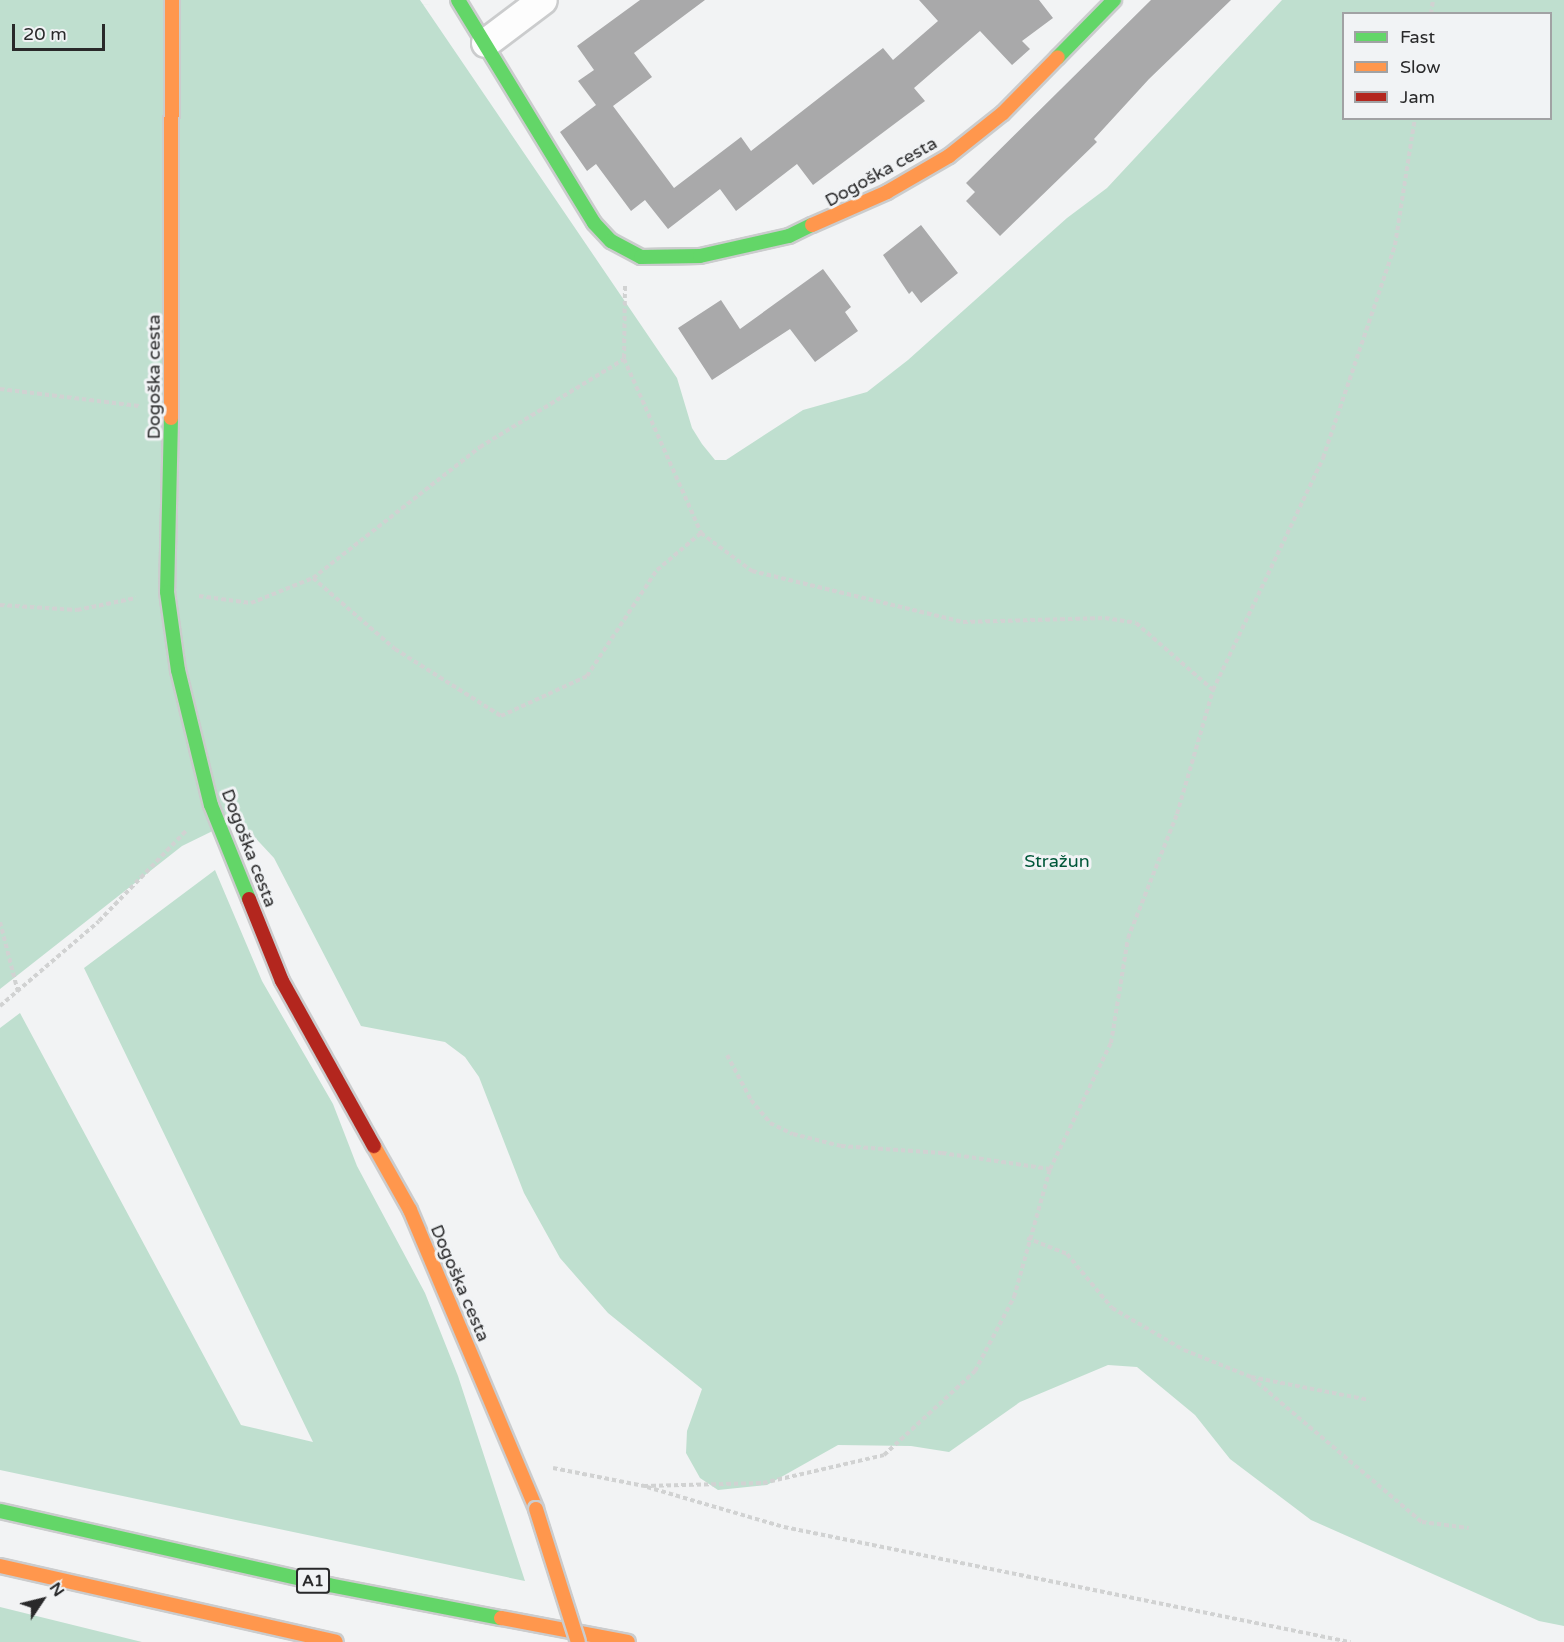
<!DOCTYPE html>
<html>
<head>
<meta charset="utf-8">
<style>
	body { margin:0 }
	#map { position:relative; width:1564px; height:1642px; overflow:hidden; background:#f2f3f4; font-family:"Varela Round",sans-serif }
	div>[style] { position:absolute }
	.green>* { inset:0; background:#bfdfcf }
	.building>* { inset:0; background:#a9a9aa }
	.path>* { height:4px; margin-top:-2px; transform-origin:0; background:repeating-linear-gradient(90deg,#d1d2d2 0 4.5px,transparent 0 7.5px) }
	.roads { filter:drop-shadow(2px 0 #cbcccd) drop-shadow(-2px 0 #cbcccd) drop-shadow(0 2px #cbcccd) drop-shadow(0 -2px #cbcccd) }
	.street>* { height:28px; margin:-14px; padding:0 14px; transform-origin:14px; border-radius:14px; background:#fdfdfd }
	.fast>* { height:14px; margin:-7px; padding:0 7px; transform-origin:7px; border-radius:7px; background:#63d668 }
	.slow>* { height:14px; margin:-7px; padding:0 7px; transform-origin:7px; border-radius:7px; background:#ff974d }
	.jam>* { height:14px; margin:-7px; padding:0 7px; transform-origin:7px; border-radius:7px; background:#b3261e }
	.bridges { filter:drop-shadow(2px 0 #cbcccd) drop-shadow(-2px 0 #cbcccd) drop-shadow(0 2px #cbcccd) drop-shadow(0 -2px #cbcccd) }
	.slow-bridge>* { height:14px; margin:-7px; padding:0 7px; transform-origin:7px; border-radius:7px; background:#ff974d }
	span { translate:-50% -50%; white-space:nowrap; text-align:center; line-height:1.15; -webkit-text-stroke:6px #f1f3f5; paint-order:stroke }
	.shield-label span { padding:2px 4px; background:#f1f3f5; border:2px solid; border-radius:4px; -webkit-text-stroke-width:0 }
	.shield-label { font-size:16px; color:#29292a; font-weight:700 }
	.street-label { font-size:18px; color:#29292a }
	.park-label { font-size:18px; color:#005739 }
	.legend { position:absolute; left:1342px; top:12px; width:210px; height:108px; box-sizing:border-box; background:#f1f3f5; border:2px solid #a1a2a4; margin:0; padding:8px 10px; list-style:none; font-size:18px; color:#29292a }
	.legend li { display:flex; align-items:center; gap:12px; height:30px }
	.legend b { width:30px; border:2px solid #a1a2a4 }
	.north { position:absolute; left:12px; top:1570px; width:60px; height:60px; -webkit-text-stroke:4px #f1f3f5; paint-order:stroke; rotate:55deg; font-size:16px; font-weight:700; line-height:24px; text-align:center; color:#29292a }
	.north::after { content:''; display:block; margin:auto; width:21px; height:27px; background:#29292a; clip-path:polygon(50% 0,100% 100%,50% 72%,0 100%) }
	.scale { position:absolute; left:12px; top:24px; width:93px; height:27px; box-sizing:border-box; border:3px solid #29292a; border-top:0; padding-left:8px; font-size:18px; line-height:21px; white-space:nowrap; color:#29292a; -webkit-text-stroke:4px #f1f3f5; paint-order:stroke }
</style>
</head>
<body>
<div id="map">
	<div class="green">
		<i style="clip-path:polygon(evenodd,0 0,420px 0,677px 378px,692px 428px,702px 444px,715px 460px,726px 460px,803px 410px,867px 392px,908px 360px,1067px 218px,1107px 188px,1282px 0,1564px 0,1564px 1626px,1539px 1621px,1311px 1520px,1230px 1459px,1195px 1415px,1137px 1367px,1108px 1365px,1020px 1402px,949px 1452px,911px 1446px,838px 1445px,767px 1485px,718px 1490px,700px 1478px,686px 1453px,687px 1431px,702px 1389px,608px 1313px,560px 1258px,524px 1193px,479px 1077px,465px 1057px,445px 1042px,361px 1026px,274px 858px,247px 829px,233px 821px,182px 846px,0 989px,0 0,1344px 14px,1550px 14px,1550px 118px,1344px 118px,1344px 14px)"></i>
		<i style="clip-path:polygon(215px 870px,262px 981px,333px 1104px,357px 1166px,425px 1293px,458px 1376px,525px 1581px,0 1470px,0 1028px,20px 1013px,241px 1425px,313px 1442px,84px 968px)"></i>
		<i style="clip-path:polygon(0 1607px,142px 1642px,0 1642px)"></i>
	</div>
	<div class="building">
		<i style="clip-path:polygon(640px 0,705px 0,634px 53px,652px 77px,613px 106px,674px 188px,741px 137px,751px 151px,883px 48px,893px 60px,938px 21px,919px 0,1039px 0,1053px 18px,1022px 41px,1030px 49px,1012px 65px,980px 31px,914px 88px,925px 101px,813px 185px,797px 164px,736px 211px,720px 189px,668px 229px,645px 200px,631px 211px,596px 164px,587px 171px,560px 132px,596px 105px,578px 81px,594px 70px,577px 46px)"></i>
		<i style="clip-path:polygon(1151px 0,1231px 0,1149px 79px,1094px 139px,1097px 142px,1000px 236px,966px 201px,975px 192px,966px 183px)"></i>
		<i style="clip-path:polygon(921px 225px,958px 273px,921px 303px,912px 291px,909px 294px,883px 255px)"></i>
		<i style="clip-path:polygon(823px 269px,851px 307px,845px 312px,858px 331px,815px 362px,790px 329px,712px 380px,678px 328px,721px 300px,740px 329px)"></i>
	</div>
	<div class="path">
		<i style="left:1431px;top:14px;width:14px;rotate:-82deg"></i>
		<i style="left:624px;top:358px;width:73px;rotate:-89.2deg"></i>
		<i style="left:0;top:389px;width:140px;rotate:7deg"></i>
		<i style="left:313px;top:578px;width:108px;rotate:40.9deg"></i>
		<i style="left:395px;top:649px;width:125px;rotate:32.3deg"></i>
		<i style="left:501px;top:716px;width:95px;rotate:-24.9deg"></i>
		<i style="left:587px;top:676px;width:127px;rotate:-56.6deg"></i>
		<i style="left:657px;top:570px;width:57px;rotate:-40.1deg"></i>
		<i style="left:199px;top:596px;width:52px;rotate:7.7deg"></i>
		<i style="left:251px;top:603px;width:67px;rotate:-22deg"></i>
		<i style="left:313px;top:578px;width:212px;rotate:-38.1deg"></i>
		<i style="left:480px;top:447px;width:169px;rotate:-31.4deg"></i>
		<i style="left:624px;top:359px;width:190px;rotate:66.1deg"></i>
		<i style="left:701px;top:533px;width:64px;rotate:36.7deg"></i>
		<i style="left:752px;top:571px;width:217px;rotate:13.6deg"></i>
		<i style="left:963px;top:622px;width:142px;rotate:-1.6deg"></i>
		<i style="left:1105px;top:618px;width:31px;rotate:9deg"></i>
		<i style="left:1136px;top:623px;width:102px;rotate:41deg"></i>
		<i style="left:0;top:605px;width:77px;rotate:3.7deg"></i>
		<i style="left:77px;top:610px;width:60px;rotate:-11.5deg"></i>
		<i style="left:0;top:922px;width:72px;rotate:75.6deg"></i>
		<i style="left:0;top:1006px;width:130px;rotate:-40.6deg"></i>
		<i style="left:99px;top:921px;width:127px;rotate:-46deg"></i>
		<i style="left:727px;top:1055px;width:51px;rotate:61.9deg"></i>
		<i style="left:751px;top:1100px;width:30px;rotate:50deg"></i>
		<i style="left:770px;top:1123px;width:25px;rotate:26deg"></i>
		<i style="left:793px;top:1134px;width:49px;rotate:14deg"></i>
		<i style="left:841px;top:1146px;width:101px;rotate:4deg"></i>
		<i style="left:942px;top:1153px;width:109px;rotate:8.4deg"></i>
		<i style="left:1027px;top:1238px;width:43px;rotate:21.8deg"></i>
		<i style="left:1067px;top:1254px;width:70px;rotate:50.2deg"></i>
		<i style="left:1112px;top:1308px;width:83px;rotate:30.3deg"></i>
		<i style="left:1184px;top:1350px;width:72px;rotate:21.9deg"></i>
		<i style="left:1251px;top:1377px;width:120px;rotate:11deg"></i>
		<i style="left:1252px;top:1378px;width:223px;rotate:40.3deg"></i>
		<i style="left:1422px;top:1522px;width:47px;rotate:7.3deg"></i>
		<i style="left:553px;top:1468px;width:93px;rotate:11.2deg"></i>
		<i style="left:644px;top:1486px;width:119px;rotate:-1.4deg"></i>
		<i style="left:763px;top:1483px;width:124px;rotate:-13deg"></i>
		<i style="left:884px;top:1455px;width:124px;rotate:-42.7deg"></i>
		<i style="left:975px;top:1371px;width:84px;rotate:-62.2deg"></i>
		<i style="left:1014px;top:1297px;width:133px;rotate:-74.3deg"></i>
		<i style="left:1050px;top:1169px;width:140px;rotate:-64.2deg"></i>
		<i style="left:1111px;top:1043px;width:106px;rotate:-80.8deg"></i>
		<i style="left:1128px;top:938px;width:133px;rotate:-68.4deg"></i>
		<i style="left:1177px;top:814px;width:129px;rotate:-73.8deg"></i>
		<i style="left:1213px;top:690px;width:257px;rotate:-64.6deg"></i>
		<i style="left:1323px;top:458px;width:225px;rotate:-71.3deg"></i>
		<i style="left:1395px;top:245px;width:129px;rotate:-81.1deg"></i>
		<i style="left:647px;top:1487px;width:143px;rotate:16.3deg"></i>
		<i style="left:784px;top:1527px;width:578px;rotate:11.49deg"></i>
	</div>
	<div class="roads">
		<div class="street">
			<i style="left:486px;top:43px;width:71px;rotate:-37deg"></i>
		</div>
		<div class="fast">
			<i style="left:458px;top:0;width:261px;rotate:58.6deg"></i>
			<i style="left:594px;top:223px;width:25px;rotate:47deg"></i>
			<i style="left:611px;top:241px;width:34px;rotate:28deg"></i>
			<i style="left:641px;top:257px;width:59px;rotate:-1deg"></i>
			<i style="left:700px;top:256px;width:91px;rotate:-12.7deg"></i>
			<i style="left:789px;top:236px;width:25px;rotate:-26deg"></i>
			<i style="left:1058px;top:57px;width:80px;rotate:-45.5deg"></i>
			<i style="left:171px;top:418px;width:174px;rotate:91.3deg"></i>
			<i style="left:167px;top:592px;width:79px;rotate:82deg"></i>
			<i style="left:178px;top:670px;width:139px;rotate:76.3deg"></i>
			<i style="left:211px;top:805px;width:101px;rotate:68deg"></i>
			<i style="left:0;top:1511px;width:337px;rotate:12.7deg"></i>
			<i style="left:329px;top:1585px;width:175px;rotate:10.9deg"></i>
		</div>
		<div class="slow">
			<i style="left:812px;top:225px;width:82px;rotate:-23.7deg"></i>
			<i style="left:887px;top:192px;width:72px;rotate:-30.1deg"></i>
			<i style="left:949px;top:156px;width:69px;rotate:-38.5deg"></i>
			<i style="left:1003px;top:113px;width:78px;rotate:-45.5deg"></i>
			<i style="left:171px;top:418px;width:418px;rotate:-89.9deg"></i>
			<i style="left:374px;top:1146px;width:73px;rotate:60.6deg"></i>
			<i style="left:410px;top:1210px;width:324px;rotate:67.1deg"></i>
			<i style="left:0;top:1566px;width:344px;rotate:12.7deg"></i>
			<i style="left:501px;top:1618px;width:129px;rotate:10.7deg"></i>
		</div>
		<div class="jam">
			<i style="left:249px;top:899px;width:88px;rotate:68.1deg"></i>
			<i style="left:282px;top:981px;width:189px;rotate:60.9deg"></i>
		</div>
	</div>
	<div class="bridges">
		<div class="slow-bridge">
			<i style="left:536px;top:1509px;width:139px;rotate:72.5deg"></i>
		</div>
	</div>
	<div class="shield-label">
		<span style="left:313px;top:1581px">A1</span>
	</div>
	<div class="street-label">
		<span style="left:881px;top:172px;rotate:-29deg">Dogoška cesta</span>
		<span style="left:154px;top:377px;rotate:-90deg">Dogoška cesta</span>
		<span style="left:249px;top:848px;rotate:69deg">Dogoška cesta</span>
		<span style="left:460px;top:1283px;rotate:67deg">Dogoška cesta</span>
	</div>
	<div class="park-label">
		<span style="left:1057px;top:861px">Stražun</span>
	</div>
	<ul class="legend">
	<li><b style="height:8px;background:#63d668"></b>Fast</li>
	<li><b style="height:8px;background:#ff974d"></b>Slow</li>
	<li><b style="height:8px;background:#b3261e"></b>Jam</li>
	</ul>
	<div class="north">N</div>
	<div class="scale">20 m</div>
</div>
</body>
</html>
